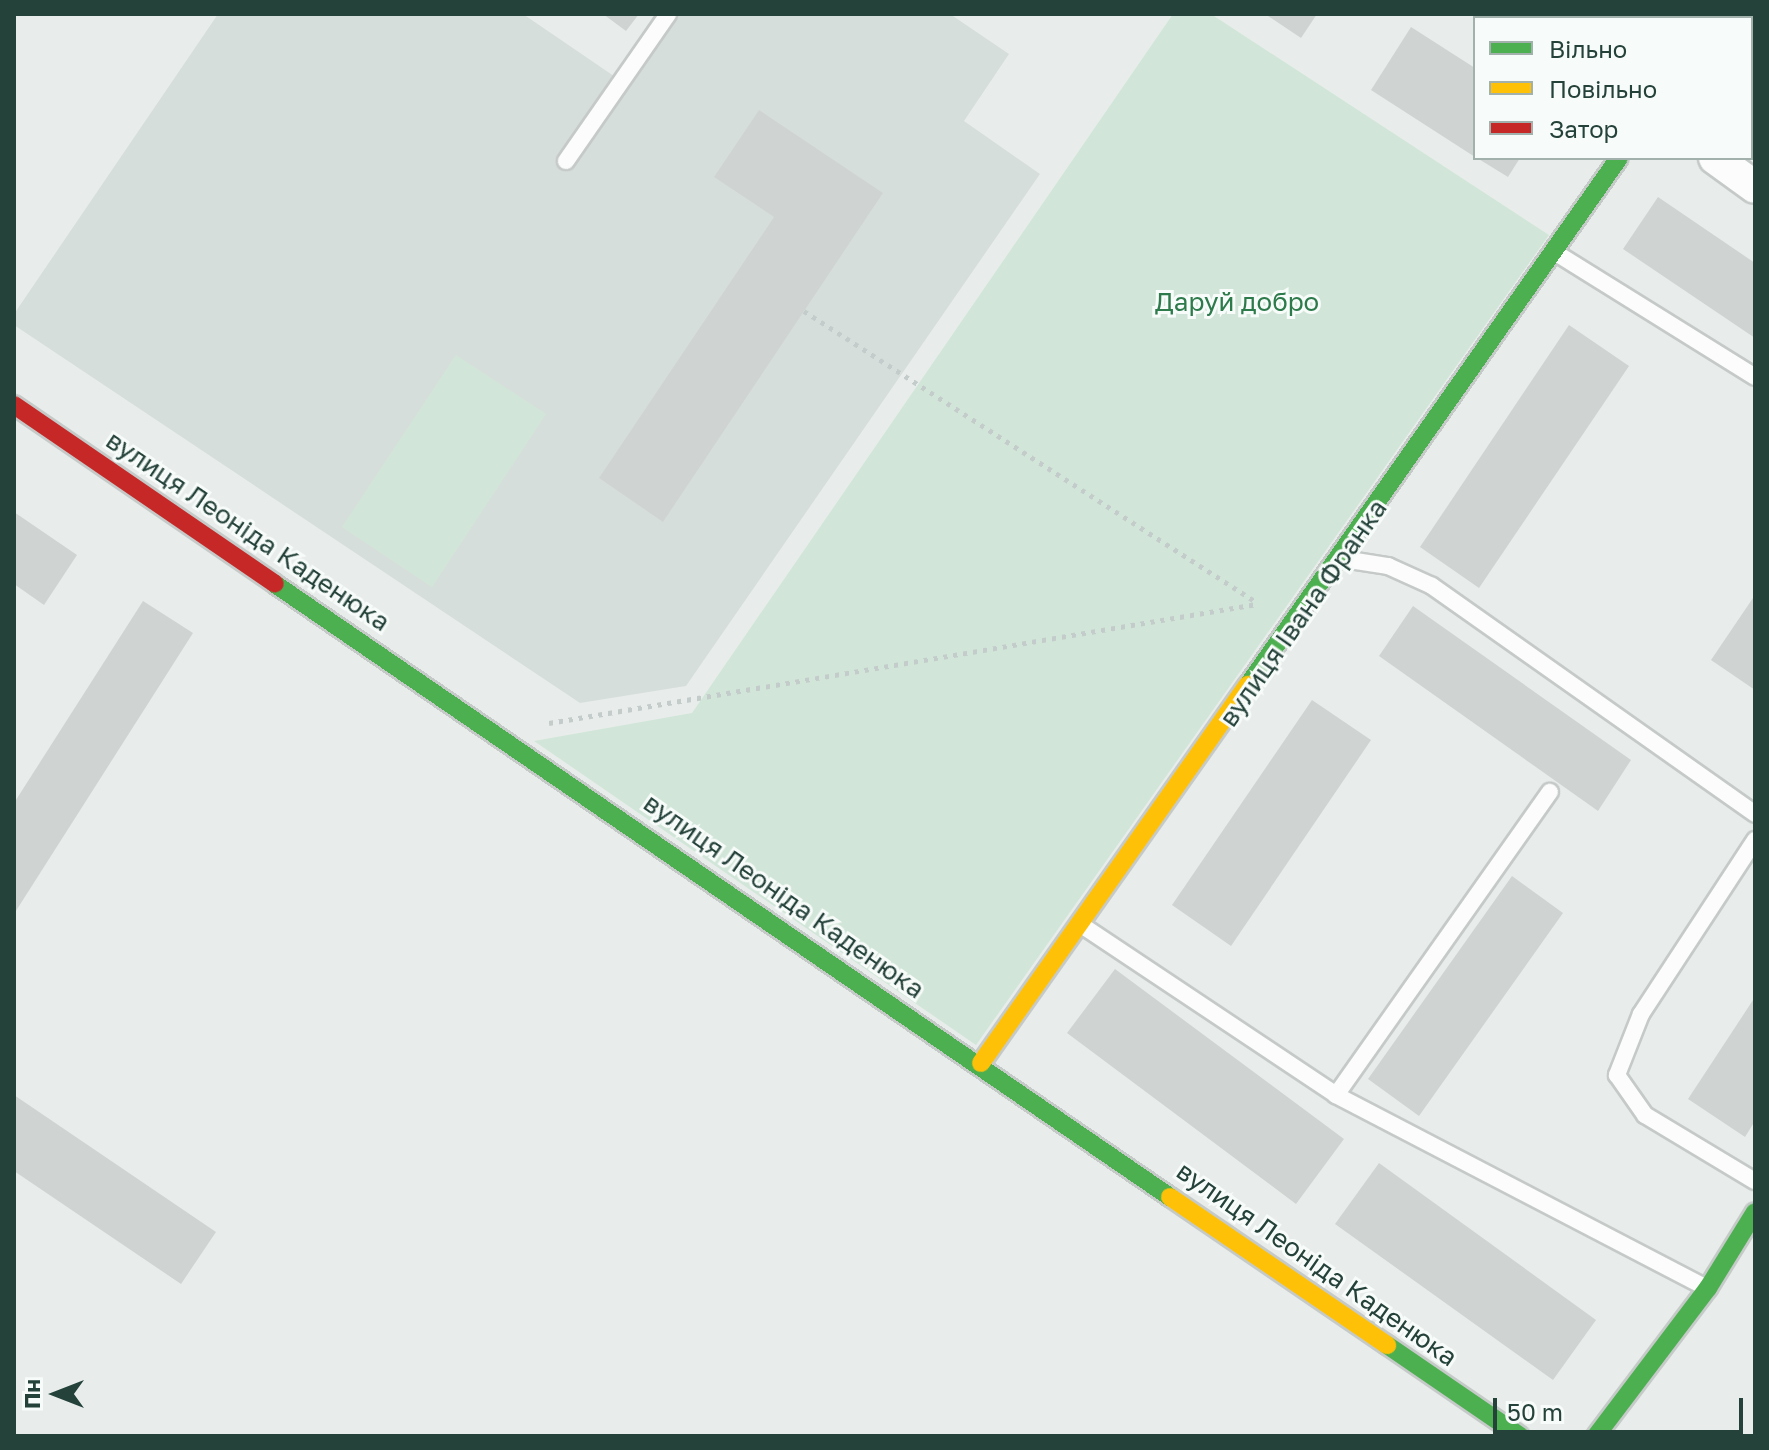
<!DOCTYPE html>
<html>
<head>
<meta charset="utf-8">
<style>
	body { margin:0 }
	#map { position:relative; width:1769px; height:1450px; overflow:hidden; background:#e8edeb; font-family:"Golos Text",sans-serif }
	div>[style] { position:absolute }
	.built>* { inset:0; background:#d6dedb }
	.green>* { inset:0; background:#d1e6d8 }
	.building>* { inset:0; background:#cfd4d2 }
	.path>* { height:5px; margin-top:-2.5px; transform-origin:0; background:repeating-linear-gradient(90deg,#c3ccca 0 4px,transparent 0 10px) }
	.roads { filter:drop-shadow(2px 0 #c5cac8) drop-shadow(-2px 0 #c5cac8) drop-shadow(0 2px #c5cac8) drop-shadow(0 -2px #c5cac8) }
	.lane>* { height:16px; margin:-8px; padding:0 8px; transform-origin:8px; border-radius:8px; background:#fcfcfc }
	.street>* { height:32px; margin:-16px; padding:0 16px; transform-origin:16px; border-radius:16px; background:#fcfcfc }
	.fast>* { height:18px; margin:-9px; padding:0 9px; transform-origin:9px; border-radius:9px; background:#4caf50 }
	.slow>* { height:18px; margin:-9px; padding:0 9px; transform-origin:9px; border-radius:9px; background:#ffc107 }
	.jam>* { height:18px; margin:-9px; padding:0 9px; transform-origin:9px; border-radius:9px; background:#c62828 }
	span { translate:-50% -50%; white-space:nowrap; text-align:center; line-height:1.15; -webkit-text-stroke:6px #f7fbf9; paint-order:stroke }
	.park-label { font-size:26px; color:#2d7a4b }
	.street-label { font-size:26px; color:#24423a }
	.frame { position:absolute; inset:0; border:16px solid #24423a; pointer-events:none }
	.legend { position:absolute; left:1473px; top:16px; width:280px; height:144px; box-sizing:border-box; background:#f7fbf9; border:2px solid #a3b1ad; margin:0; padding:10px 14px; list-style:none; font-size:24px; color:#24423a }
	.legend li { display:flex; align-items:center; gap:16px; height:40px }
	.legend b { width:40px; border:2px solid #a3b1ad }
	.north { position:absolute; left:16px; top:1354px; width:80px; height:80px; -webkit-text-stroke:6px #f7fbf9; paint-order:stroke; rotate:270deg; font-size:22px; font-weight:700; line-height:32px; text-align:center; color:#24423a }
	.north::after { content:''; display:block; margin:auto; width:28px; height:36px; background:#24423a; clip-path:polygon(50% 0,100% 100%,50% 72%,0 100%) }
	.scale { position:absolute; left:1493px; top:1398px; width:250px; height:36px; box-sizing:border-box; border:4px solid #24423a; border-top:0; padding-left:10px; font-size:24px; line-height:28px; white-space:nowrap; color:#24423a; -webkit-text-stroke:6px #f7fbf9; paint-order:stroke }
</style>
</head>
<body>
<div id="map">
	<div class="built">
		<i style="clip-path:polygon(218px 14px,523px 14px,630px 87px,680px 14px,950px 14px,1009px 54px,964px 121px,1040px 174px,686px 686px,580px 703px,14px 325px,14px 314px)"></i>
	</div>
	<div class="green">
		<i style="clip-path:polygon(1173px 14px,1211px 14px,1549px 235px,976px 1045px,534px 741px,692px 713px)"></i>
		<i style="clip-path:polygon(456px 355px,546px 414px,432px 587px,342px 527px)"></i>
	</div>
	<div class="building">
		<i style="clip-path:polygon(603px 14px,639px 14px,626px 31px)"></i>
		<i style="clip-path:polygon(1265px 14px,1317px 14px,1301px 38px)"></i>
		<i style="clip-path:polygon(1411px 27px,1475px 68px,1475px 157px,1371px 90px)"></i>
		<i style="clip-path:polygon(1755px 51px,1755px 122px,1751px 120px)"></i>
		<i style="clip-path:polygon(759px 110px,883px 193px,663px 522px,599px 478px,774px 217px,714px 177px)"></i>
		<i style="clip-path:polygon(1477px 158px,1520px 158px,1508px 177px)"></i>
		<i style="clip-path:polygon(1658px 197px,1755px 263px,1755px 338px,1623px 249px)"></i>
		<i style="clip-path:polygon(1569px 325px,1629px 366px,1479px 588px,1420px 547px)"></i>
		<i style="clip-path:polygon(14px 512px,77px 555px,44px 605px,14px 584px)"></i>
		<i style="clip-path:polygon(1755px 595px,1755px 690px,1711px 660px)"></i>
		<i style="clip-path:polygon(143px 601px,193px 633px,14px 914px,14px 803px)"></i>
		<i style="clip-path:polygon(1413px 606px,1631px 760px,1598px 811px,1379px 656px)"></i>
		<i style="clip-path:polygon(1312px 700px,1371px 740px,1231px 946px,1172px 905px)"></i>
		<i style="clip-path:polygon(1512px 876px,1563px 913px,1419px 1116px,1368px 1079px)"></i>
		<i style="clip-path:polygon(1115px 969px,1344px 1139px,1296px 1204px,1067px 1033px)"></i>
		<i style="clip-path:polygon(1755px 997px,1755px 1121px,1745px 1137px,1688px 1099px)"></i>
		<i style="clip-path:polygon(14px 1095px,216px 1232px,181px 1284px,14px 1171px)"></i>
		<i style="clip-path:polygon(1379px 1163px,1596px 1320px,1553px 1380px,1335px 1224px)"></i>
	</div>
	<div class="path">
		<i style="left:804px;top:311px;width:538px;rotate:32.77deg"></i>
		<i style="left:549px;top:723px;width:718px;rotate:-9.54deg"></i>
	</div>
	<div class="roads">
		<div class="lane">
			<i style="left:566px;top:161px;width:179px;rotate:-55.2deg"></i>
			<i style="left:1556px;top:253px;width:234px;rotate:31.9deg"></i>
			<i style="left:1343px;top:559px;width:46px;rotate:8.8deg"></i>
			<i style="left:1388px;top:566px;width:48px;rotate:24.4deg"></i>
			<i style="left:1432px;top:586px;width:395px;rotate:35.2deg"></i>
			<i style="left:1755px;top:840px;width:208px;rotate:123.2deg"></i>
			<i style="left:1641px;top:1014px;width:66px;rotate:111.5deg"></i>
			<i style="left:1617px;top:1075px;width:49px;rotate:55deg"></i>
			<i style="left:1645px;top:1115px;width:128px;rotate:31deg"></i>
			<i style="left:1080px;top:924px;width:308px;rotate:33.7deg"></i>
			<i style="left:1336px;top:1095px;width:417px;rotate:27.5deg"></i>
			<i style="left:1336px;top:1095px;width:371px;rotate:-54.8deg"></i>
		</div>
		<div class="street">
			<i style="left:1505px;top:14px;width:7px;rotate:34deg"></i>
			<i style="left:1714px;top:18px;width:4px;rotate:-63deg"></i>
			<i style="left:1715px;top:158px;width:49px;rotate:35.9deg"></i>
		</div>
		<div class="fast">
			<i style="left:275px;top:584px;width:1085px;rotate:34.41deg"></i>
			<i style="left:1248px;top:685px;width:644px;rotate:-54.86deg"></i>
			<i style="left:1387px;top:1345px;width:161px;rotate:34.4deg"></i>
			<i style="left:1596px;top:1436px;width:186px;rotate:-52.9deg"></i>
			<i style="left:1708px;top:1288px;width:89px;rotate:-58.3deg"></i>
		</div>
		<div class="slow">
			<i style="left:981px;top:1063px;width:463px;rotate:-54.8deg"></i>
			<i style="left:1170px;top:1197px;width:263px;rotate:34.3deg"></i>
		</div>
		<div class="jam">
			<i style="left:14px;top:405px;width:316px;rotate:34.4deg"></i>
		</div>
	</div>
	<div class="park-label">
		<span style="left:1237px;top:302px">Даруй добро</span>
	</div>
	<div class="street-label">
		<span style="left:248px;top:531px;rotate:34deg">вулиця Леоніда Каденюка</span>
		<span style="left:1303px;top:613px;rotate:-55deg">вулиця Івана Франка</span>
		<span style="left:784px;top:896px;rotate:35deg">вулиця Леоніда Каденюка</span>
		<span style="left:1317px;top:1264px;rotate:35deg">вулиця Леоніда Каденюка</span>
	</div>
	<div class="frame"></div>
	<ul class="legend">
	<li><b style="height:10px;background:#4caf50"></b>Вільно</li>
	<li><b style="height:10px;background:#ffc107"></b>Повільно</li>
	<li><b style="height:10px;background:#c62828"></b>Затор</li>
	</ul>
	<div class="north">Пн</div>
	<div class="scale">50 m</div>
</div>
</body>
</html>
